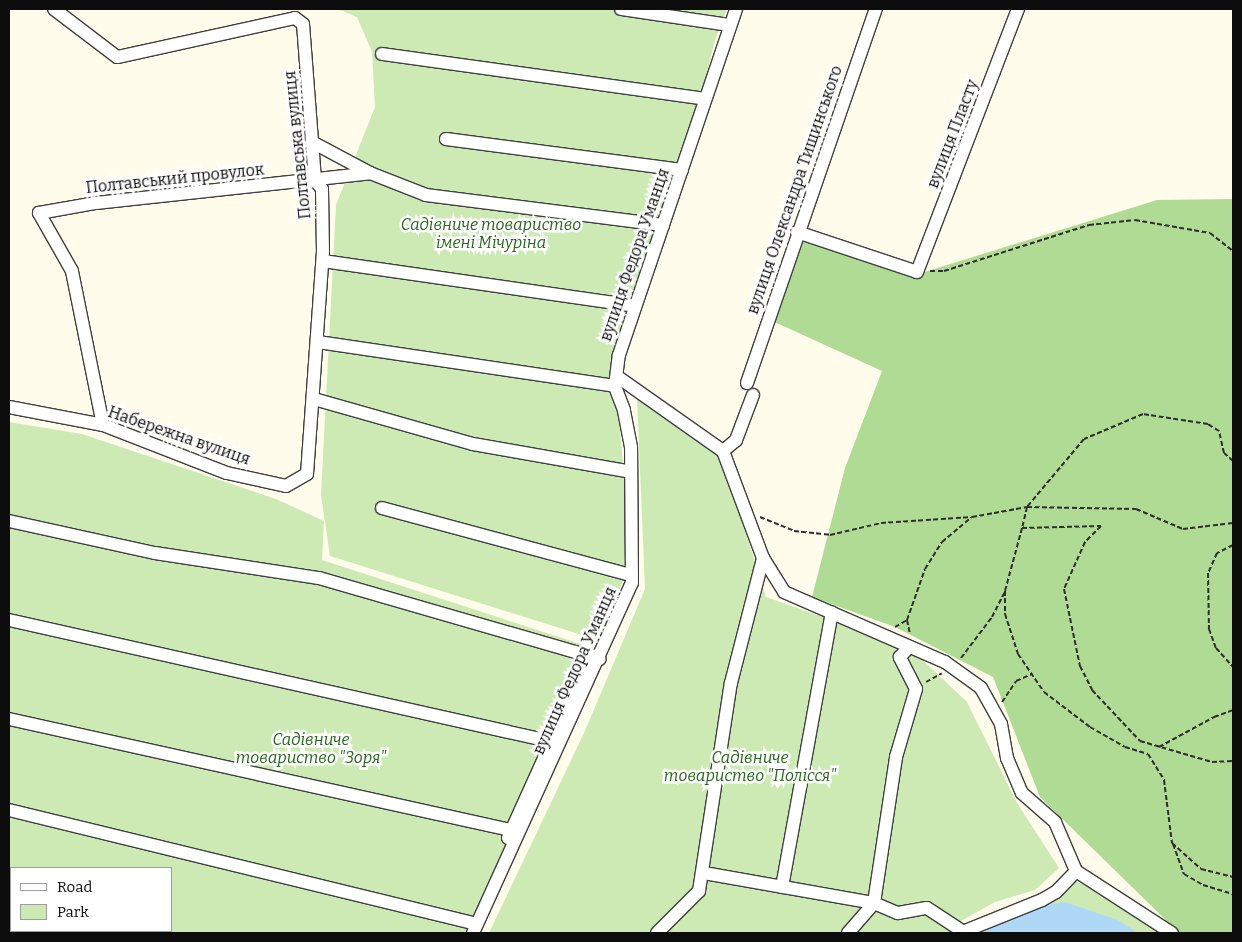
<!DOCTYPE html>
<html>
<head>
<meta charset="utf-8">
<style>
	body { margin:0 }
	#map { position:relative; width:1242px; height:942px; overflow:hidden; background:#fffcec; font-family:Bitter,serif }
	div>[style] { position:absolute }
	.green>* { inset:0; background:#cdeab5 }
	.forest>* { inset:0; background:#b0db94 }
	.water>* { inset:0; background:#afd8f7 }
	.path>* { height:2px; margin-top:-1px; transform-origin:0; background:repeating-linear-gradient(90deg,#2e2e2e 0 5px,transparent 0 7.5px) }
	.roads { filter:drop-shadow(1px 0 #3f3f3f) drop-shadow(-1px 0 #3f3f3f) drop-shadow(0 1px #3f3f3f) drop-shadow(0 -1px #3f3f3f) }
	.street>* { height:12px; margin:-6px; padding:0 6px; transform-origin:6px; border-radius:6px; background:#fff }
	span { translate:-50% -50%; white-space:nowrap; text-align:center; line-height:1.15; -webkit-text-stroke:5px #fff; paint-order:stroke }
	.street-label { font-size:16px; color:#0c0c0c }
	.park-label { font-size:16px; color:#27651c; font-style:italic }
	.frame { position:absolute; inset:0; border:10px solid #0c0c0c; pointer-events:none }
	.legend { position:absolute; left:10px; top:867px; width:162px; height:65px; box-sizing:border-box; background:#fff; border:1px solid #9e9e9e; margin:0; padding:6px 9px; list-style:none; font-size:15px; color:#0c0c0c }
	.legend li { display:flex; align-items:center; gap:10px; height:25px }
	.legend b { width:25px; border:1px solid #9e9e9e }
</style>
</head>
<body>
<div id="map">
	<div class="green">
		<i style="clip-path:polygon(338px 9px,727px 9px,715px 40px,692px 131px,613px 351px,625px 487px,625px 576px,598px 640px,330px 556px,321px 495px,336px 205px,375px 107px,372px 52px,357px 17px)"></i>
		<i style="clip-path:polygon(637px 398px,721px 453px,766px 597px,909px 647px,967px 702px,1017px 803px,1059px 868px,1035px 890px,995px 902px,959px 922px,949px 933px,489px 933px,584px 733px,645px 589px)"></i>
		<i style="clip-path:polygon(evenodd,9px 422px,82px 434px,276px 499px,324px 521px,322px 560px,593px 648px,472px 933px,9px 933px,9px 422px,11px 868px,171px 868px,171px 931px,11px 931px,11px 868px)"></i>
		<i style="clip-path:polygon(1073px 880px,1194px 933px,1012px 933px)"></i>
	</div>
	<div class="forest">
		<i style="clip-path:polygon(1233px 199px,1233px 933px,1179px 933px,1040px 797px,993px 677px,895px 627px,812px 597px,845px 468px,882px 371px,768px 319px,799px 234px,918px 274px,1157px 200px)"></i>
	</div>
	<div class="water">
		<i style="clip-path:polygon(1065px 902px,1118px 920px,1138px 933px,981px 933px,1017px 910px)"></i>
	</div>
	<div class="path">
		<i style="left:930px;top:271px;width:14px"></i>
		<i style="left:944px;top:271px;width:152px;rotate:-17.6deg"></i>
		<i style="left:1089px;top:225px;width:46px;rotate:-6.2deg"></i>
		<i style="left:1135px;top:220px;width:76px;rotate:9.8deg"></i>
		<i style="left:1210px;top:233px;width:29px;rotate:38deg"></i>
		<i style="left:1233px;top:461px;width:12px;rotate:-138deg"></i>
		<i style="left:1224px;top:453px;width:23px;rotate:-103deg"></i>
		<i style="left:1219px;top:431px;width:13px;rotate:-148deg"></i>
		<i style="left:1208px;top:424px;width:66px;rotate:-171.3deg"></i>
		<i style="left:1143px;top:414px;width:64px;rotate:157deg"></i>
		<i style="left:1084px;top:439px;width:89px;rotate:130deg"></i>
		<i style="left:1027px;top:507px;width:22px;rotate:103deg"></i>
		<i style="left:1022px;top:528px;width:79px;rotate:-1.5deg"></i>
		<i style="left:1101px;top:526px;width:23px;rotate:135deg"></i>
		<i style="left:1085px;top:542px;width:51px;rotate:114.1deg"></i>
		<i style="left:1064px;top:589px;width:79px;rotate:78.3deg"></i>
		<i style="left:1080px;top:666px;width:27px;rotate:63deg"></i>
		<i style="left:1092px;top:690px;width:70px;rotate:46.7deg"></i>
		<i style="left:1140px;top:741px;width:75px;rotate:16.3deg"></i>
		<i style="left:1212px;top:762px;width:21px;rotate:-3deg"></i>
		<i style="left:760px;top:517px;width:37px;rotate:22deg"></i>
		<i style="left:794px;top:531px;width:36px;rotate:6deg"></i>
		<i style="left:830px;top:535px;width:52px;rotate:-13.2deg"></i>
		<i style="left:881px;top:523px;width:91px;rotate:-3.8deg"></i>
		<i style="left:972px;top:517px;width:56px;rotate:-10.3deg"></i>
		<i style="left:1027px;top:507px;width:109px;rotate:1.1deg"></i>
		<i style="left:1136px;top:509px;width:51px;rotate:23.1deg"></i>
		<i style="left:1183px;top:529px;width:50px;rotate:-6.8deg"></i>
		<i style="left:1022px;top:528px;width:65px;rotate:105.1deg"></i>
		<i style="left:1005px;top:591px;width:23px;rotate:90deg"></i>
		<i style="left:1005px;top:614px;width:42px;rotate:72deg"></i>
		<i style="left:1018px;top:654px;width:46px;rotate:55.6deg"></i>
		<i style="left:1044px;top:692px;width:58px;rotate:37.3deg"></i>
		<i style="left:1090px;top:727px;width:40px;rotate:29.7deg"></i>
		<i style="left:1125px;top:747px;width:24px;rotate:17deg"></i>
		<i style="left:1148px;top:754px;width:31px;rotate:58deg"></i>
		<i style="left:1164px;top:780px;width:64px;rotate:82.8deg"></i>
		<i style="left:1172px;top:843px;width:39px;rotate:42deg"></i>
		<i style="left:1201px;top:869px;width:33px;rotate:14deg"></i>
		<i style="left:1233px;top:545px;width:18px;rotate:153deg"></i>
		<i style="left:1217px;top:553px;width:22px;rotate:114deg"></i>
		<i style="left:1208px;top:573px;width:56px;rotate:89deg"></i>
		<i style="left:1209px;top:629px;width:20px;rotate:70deg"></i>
		<i style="left:1216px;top:648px;width:25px;rotate:48deg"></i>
		<i style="left:907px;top:620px;width:14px;rotate:78deg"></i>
		<i style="left:895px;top:627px;width:14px;rotate:-30deg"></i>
		<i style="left:907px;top:620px;width:54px;rotate:-70.6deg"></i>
		<i style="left:925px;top:569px;width:32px;rotate:-58deg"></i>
		<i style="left:942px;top:542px;width:38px;rotate:-40deg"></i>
		<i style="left:961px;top:658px;width:51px;rotate:-52.9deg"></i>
		<i style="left:992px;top:617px;width:27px;rotate:-63deg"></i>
		<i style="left:926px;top:682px;width:18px;rotate:-29deg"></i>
		<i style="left:1002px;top:702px;width:25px;rotate:-56deg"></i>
		<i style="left:1016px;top:681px;width:17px;rotate:-24deg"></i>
		<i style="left:1159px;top:747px;width:63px;rotate:-28.6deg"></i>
		<i style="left:1214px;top:717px;width:20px;rotate:-20deg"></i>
		<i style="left:1173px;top:844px;width:32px;rotate:70deg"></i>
		<i style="left:1184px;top:874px;width:22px;rotate:30deg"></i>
		<i style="left:1203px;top:885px;width:31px;rotate:17deg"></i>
	</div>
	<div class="roads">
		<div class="street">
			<i style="left:621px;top:9px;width:110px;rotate:8.4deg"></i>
			<i style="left:382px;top:54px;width:326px;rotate:7.9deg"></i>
			<i style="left:446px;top:139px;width:238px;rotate:7.5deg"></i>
			<i style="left:312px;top:142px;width:66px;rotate:28.1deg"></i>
			<i style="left:797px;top:232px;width:126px;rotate:18.4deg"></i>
			<i style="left:917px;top:272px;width:282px;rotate:-69deg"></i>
			<i style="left:323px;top:261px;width:315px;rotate:8.2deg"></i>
			<i style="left:318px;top:342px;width:300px;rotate:8.4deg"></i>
			<i style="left:618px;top:377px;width:128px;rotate:35.2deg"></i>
			<i style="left:723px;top:451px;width:114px;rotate:69.5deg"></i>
			<i style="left:763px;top:558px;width:40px;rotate:58deg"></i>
			<i style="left:784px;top:592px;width:176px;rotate:23.5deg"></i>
			<i style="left:945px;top:662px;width:44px;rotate:35.8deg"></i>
			<i style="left:981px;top:688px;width:41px;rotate:60.9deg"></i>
			<i style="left:1001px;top:724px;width:35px;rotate:80deg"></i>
			<i style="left:1007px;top:758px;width:38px;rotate:67deg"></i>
			<i style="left:1022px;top:793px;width:44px;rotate:41.3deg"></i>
			<i style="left:1055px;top:822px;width:53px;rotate:66.8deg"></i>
			<i style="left:747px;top:383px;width:396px;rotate:-71deg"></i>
			<i style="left:314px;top:399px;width:165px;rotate:15.8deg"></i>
			<i style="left:473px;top:444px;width:160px;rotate:10deg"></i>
			<i style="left:9px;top:407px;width:96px;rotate:10.8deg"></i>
			<i style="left:103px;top:425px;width:133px;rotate:21.2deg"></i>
			<i style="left:227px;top:473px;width:60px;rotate:12.4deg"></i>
			<i style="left:286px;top:486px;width:24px;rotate:-30deg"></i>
			<i style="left:307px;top:474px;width:222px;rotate:-85.9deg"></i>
			<i style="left:323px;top:253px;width:64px;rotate:-90.9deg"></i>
			<i style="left:322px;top:189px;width:11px;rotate:-128deg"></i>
			<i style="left:315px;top:180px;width:156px;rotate:-94.4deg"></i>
			<i style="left:303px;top:24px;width:10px;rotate:-143deg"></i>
			<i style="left:295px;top:18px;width:182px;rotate:167.6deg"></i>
			<i style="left:117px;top:57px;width:79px;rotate:-142.7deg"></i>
			<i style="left:103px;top:425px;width:157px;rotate:-101.4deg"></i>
			<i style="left:72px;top:271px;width:67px;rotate:-119.6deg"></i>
			<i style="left:39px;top:213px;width:58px;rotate:-10deg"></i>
			<i style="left:96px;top:203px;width:276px;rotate:-6.2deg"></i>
			<i style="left:370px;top:173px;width:60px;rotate:21.4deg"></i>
			<i style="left:426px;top:195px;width:239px;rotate:7.2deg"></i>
			<i style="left:723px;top:451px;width:17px;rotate:-40deg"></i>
			<i style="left:736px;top:440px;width:48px;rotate:-69.3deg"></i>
			<i style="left:382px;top:508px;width:258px;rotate:15.1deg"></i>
			<i style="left:9px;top:521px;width:149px;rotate:12.4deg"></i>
			<i style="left:155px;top:553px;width:166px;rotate:8.7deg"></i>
			<i style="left:319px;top:578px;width:292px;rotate:16.1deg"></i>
			<i style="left:9px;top:620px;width:553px;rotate:12.63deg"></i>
			<i style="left:9px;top:719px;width:513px;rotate:12.49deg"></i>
			<i style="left:9px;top:810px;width:481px;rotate:13.7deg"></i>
			<i style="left:508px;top:838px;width:200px;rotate:-65.7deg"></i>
			<i style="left:1076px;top:871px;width:114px;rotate:32.9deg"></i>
			<i style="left:704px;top:873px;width:173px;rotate:10deg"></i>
			<i style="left:874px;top:903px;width:148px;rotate:-81.4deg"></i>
			<i style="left:896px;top:757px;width:71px;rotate:-73.6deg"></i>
			<i style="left:916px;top:689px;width:36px;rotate:-117deg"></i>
			<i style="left:900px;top:657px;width:13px;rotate:-48deg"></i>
			<i style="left:782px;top:887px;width:279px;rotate:-79.7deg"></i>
			<i style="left:9px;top:907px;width:2px"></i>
			<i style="left:114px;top:931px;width:11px;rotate:10deg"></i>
			<i style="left:473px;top:933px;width:384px;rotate:-65.6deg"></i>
			<i style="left:632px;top:583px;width:136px;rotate:-90.4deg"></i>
			<i style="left:631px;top:447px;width:38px;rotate:-101deg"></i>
			<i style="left:624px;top:410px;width:26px;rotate:-111deg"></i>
			<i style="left:615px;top:386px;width:31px;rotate:-83deg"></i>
			<i style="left:619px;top:355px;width:365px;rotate:-71.3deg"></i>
			<i style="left:657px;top:933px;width:59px;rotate:-45deg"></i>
			<i style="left:699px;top:891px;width:210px;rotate:-81.3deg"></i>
			<i style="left:731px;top:683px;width:129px;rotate:-75.6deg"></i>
			<i style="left:848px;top:933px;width:40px;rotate:-49deg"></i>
			<i style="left:874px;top:903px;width:26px;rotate:23deg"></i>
			<i style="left:898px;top:913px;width:29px;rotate:-10deg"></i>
			<i style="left:927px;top:908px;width:42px;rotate:33.3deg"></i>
			<i style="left:960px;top:933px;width:88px;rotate:-21.9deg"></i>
			<i style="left:1042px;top:900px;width:16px;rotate:-30deg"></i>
			<i style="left:1056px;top:892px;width:29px;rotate:-46deg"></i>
		</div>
	</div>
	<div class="street-label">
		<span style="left:953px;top:134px;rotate:-69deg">вулиця Пласту</span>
		<span style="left:298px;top:145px;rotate:-96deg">Полтавська вулиця</span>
		<span style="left:175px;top:179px;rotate:-6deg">Полтавський провулок</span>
		<span style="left:795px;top:190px;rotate:-71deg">вулиця Олександра Тищинського</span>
		<span style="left:635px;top:255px;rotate:-71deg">вулиця Федора Уманця</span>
		<span style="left:179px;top:436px;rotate:19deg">Набережна вулиця</span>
		<span style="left:575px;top:671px;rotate:-66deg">вулиця Федора Уманця</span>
	</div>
	<div class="park-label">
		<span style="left:491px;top:234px">Садівниче товариство<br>імені Мічуріна</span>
		<span style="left:311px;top:749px">Садівниче<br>товариство "Зоря"</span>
		<span style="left:750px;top:767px">Садівниче<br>товариство "Полісся"</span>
	</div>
	<div class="frame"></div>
	<ul class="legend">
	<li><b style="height:6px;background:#fff"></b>Road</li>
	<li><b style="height:14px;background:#cdeab5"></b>Park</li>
	</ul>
</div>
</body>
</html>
